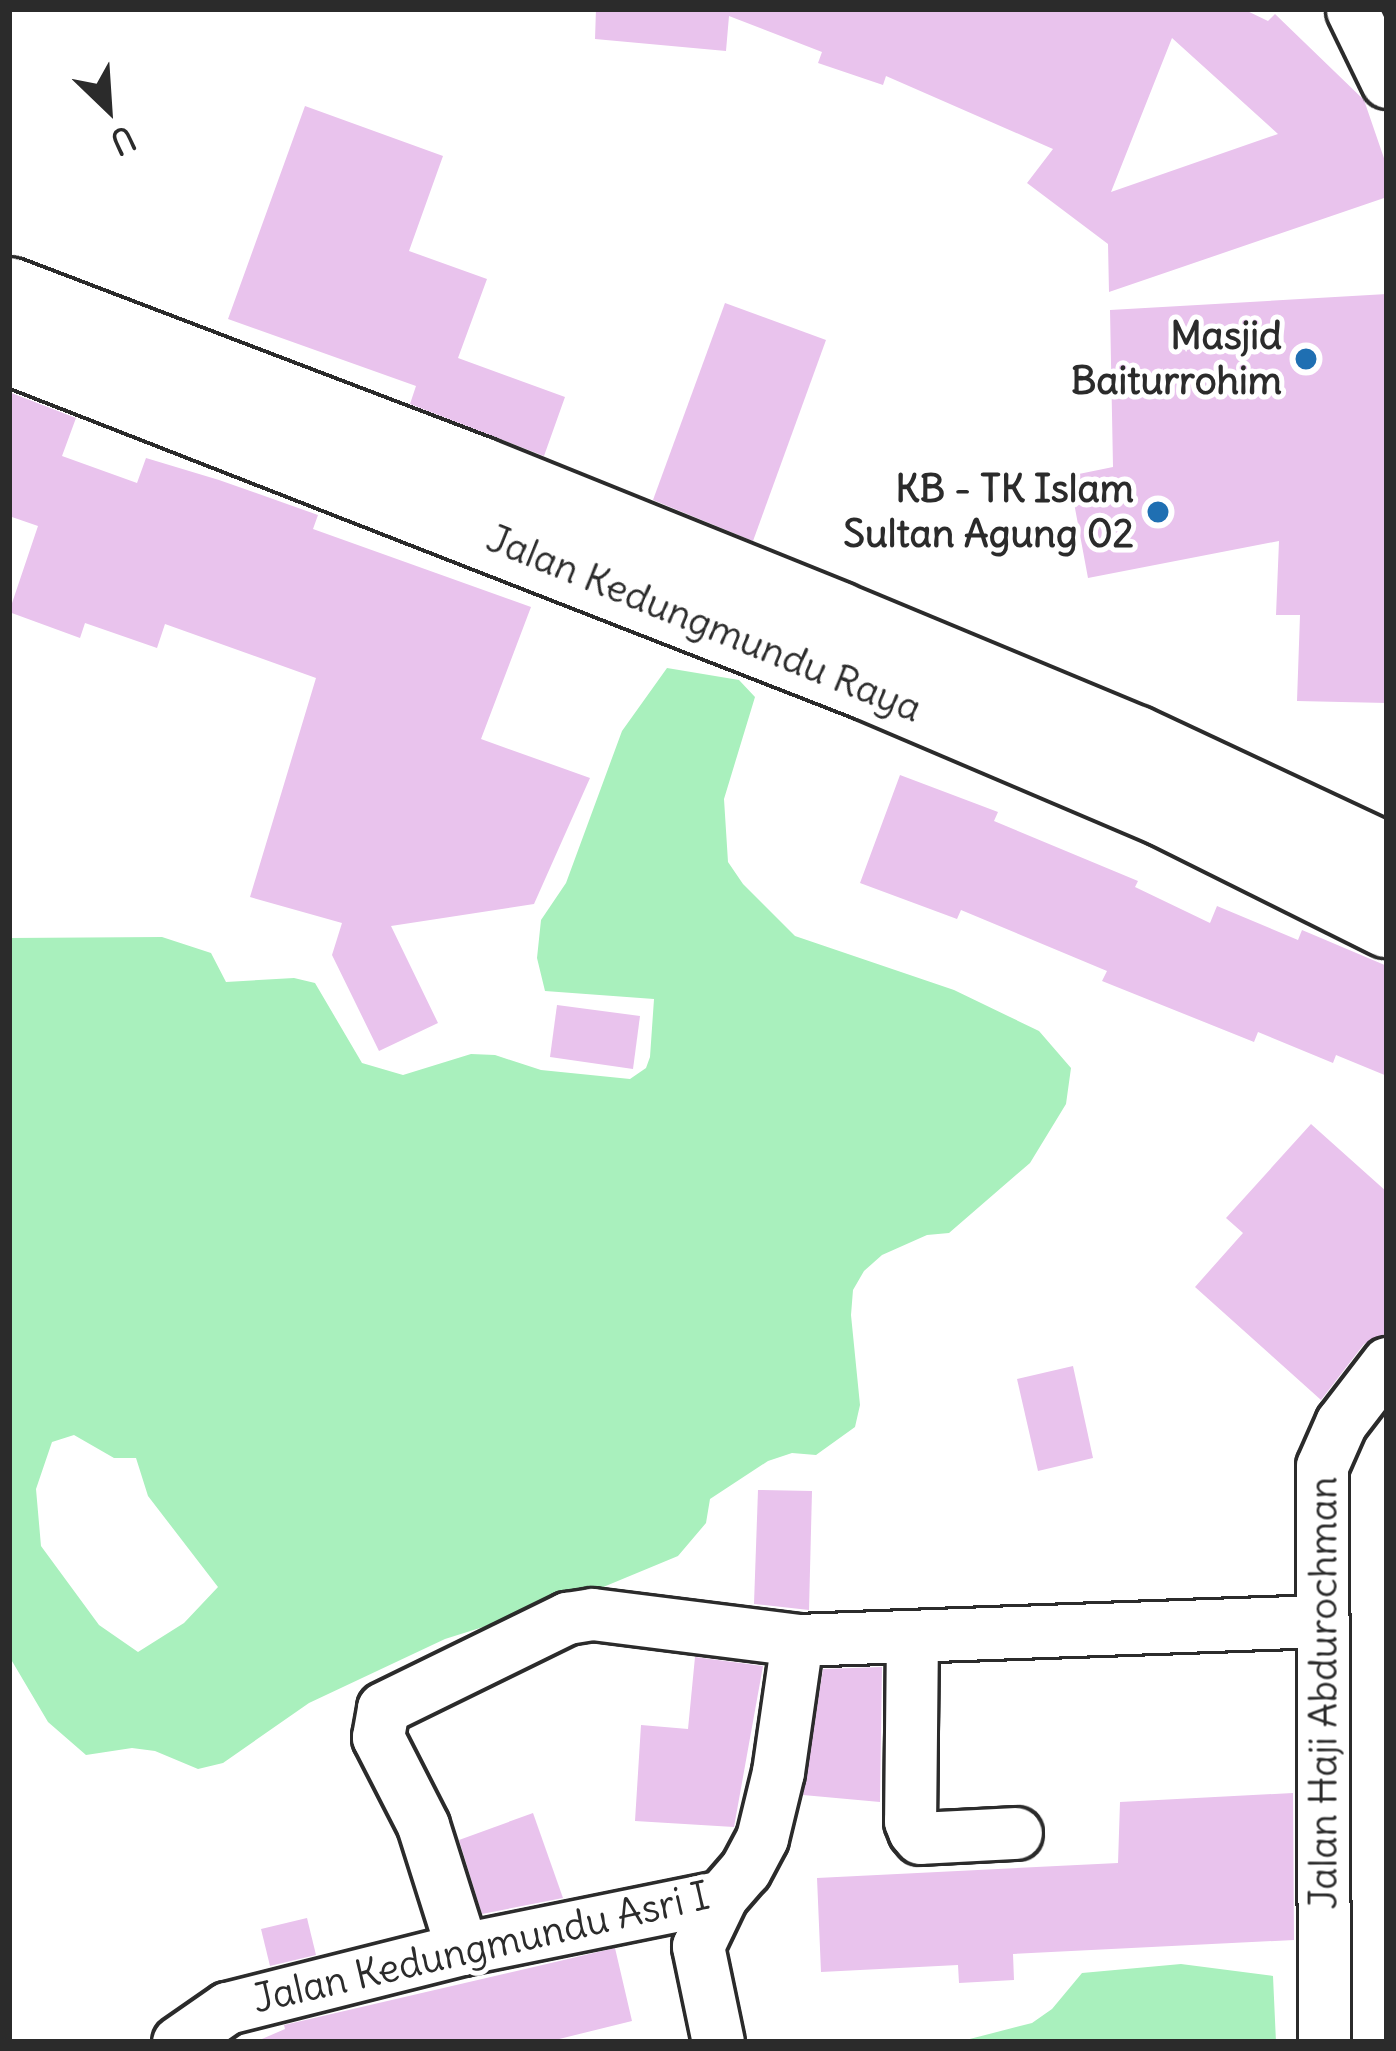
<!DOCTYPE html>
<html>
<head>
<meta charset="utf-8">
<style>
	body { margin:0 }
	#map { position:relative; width:1396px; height:2051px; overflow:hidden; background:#fff; font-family:Delius,sans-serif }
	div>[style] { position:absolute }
	.green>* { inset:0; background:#a9f0bd }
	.building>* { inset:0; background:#e9c3ed }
	.roads { filter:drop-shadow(3px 0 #2b2b2b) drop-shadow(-3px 0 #2b2b2b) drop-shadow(0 3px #2b2b2b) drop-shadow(0 -3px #2b2b2b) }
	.street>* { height:51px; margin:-25.5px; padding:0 25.5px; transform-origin:25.5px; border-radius:25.5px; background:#fff }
	.secondary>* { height:66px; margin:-33px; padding:0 33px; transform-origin:33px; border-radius:33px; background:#fff }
	.dots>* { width:33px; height:33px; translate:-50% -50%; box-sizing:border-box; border:6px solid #fff; border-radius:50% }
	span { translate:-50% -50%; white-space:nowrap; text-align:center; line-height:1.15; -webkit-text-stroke:10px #fff; paint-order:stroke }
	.poi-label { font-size:39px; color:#2b2b2b; font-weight:700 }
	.right { translate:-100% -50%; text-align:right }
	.street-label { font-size:39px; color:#2b2b2b }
	.frame { position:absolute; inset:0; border:12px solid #2b2b2b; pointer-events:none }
	.north { position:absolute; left:48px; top:48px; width:120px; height:120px; -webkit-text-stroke:9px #fff; paint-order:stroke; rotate:155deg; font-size:33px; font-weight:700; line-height:48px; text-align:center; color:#2b2b2b }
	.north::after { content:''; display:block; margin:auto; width:42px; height:54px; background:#2b2b2b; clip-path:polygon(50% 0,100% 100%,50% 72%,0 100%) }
</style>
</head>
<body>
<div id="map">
	<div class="green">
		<i style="clip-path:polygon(evenodd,667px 668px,739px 680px,755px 697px,724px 799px,728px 862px,743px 884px,795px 936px,954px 990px,1039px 1031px,1071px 1068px,1066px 1104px,1030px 1163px,949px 1233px,927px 1235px,882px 1255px,864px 1271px,853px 1290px,851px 1315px,860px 1405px,855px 1427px,816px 1455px,792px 1453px,768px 1461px,710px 1499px,706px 1523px,678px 1556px,584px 1595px,445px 1639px,309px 1703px,223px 1763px,198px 1769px,155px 1751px,132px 1748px,86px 1755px,48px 1722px,9px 1656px,9px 938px,162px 937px,211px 953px,226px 982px,294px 978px,315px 983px,362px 1063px,403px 1075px,471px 1054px,495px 1055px,541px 1070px,630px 1079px,646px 1068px,650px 1057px,654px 999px,545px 991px,537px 958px,541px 920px,566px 883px,622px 731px,667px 668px,74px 1435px,114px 1458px,136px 1458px,148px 1496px,218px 1587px,184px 1623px,138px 1652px,99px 1625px,41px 1546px,36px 1489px,52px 1442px,74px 1435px)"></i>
		<i style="clip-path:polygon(1181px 1964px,1273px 1976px,1276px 2042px,958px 2042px,1032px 2023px,1052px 2009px,1082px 1973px)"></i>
	</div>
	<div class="building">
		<i style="clip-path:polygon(evenodd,596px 9px,1243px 9px,1268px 21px,1275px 14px,1364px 100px,1387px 167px,1387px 197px,1109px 292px,1108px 244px,1027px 183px,1053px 149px,886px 76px,883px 85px,818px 63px,822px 52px,729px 16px,726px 51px,595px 39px,596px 9px,1172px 38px,1278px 134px,1111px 192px,1172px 38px)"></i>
		<i style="clip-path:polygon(305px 106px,443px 156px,409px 251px,487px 279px,458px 358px,565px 397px,544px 456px,410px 404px,416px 386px,228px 319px)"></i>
		<i style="clip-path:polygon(1387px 294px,1387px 703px,1297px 701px,1300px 615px,1276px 615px,1279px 541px,1088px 578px,1069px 476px,1113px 467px,1110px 310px)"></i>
		<i style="clip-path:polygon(725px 303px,826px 340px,753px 541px,653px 500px)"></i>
		<i style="clip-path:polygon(9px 392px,76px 418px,62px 456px,137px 483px,146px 458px,219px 480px,318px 515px,313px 529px,531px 607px,481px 739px,590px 778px,534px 904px,391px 926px,438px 1023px,379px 1051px,332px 955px,342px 923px,250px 897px,316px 678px,165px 624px,157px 648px,85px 623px,80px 638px,9px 612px,38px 526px,9px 516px)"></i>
		<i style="clip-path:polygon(900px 775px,998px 812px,994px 821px,1138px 881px,1135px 887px,1210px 923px,1217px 906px,1298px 940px,1302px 930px,1387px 966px,1387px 1076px,1336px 1055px,1333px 1063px,1258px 1032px,1254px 1042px,1102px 981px,1107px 971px,961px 910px,957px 919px,860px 883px)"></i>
		<i style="clip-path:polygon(557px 1005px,640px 1016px,633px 1069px,550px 1057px)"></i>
		<i style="clip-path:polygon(1311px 1124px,1387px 1192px,1387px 1333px,1364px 1344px,1321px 1400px,1195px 1287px,1243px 1233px,1226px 1218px)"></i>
		<i style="clip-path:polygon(1073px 1366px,1093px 1458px,1038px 1471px,1017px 1379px)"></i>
		<i style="clip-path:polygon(758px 1490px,812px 1491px,809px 1610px,754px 1604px)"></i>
		<i style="clip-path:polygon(695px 1657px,763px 1666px,734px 1827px,635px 1821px,641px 1725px,688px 1729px)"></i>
		<i style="clip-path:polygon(882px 1667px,880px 1802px,803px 1795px,823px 1669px)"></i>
		<i style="clip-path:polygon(1293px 1793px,1294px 1940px,1013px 1954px,1014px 1980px,959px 1983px,958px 1965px,821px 1972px,817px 1878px,1118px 1863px,1120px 1802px)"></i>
		<i style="clip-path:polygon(533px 1813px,563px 1898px,482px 1914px,459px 1840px)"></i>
		<i style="clip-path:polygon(307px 1918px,316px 1955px,270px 1966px,261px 1929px)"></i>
		<i style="clip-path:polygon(615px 1948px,632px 2021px,547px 2042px,255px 2042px,285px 2029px,284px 2025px)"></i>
	</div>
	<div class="roads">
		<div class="street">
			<i style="left:1352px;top:10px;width:80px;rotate:64.1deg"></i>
			<i style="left:912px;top:1636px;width:185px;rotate:90.6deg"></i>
			<i style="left:910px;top:1821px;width:11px;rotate:68deg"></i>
			<i style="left:914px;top:1831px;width:9px;rotate:49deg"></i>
			<i style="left:920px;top:1838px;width:96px;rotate:-3deg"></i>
			<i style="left:462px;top:1949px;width:130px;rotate:-107.5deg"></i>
			<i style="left:423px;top:1825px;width:99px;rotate:-117.1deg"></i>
			<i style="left:378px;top:1737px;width:29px;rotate:-80deg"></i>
			<i style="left:383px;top:1708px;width:205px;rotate:-26.1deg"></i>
			<i style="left:567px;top:1618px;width:25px;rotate:-9deg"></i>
			<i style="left:592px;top:1614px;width:207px;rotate:7.2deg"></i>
			<i style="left:178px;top:2042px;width:60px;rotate:-34.8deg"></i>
			<i style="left:227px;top:2008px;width:242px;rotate:-14.1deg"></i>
			<i style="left:462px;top:1949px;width:265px;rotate:-11.5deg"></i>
			<i style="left:722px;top:1896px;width:35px;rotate:-49deg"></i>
			<i style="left:745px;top:1870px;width:36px;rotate:-62deg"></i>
			<i style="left:762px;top:1838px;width:68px;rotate:-76.4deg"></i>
			<i style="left:778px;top:1772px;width:133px;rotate:-81.8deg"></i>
			<i style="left:797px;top:1640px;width:523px;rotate:-2.08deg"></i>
			<i style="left:718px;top:2042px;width:98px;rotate:-101.8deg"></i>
			<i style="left:698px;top:1946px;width:55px;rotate:-64.4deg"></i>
			<i style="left:1324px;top:2042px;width:576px;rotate:-90.2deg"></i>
			<i style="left:1322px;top:1466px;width:47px;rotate:-66.2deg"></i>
			<i style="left:1341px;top:1423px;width:76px;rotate:-52.5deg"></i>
		</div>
		<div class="secondary">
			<i style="left:9px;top:291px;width:505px;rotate:20.87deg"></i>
			<i style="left:481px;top:471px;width:386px;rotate:22deg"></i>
			<i style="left:839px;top:616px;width:321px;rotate:22.6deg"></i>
			<i style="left:1135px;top:739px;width:278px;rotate:25.1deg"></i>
			<i style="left:9px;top:351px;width:923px;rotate:21.34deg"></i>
			<i style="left:869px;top:687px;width:321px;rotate:23.1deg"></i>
			<i style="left:1164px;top:813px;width:249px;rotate:26.5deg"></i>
		</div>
	</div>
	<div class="dots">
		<i style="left:1306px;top:359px;background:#1f6fb2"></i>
		<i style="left:1158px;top:512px;background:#1f6fb2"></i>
	</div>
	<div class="poi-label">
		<span class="right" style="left:1282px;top:359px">Masjid<br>Baiturrohim</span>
		<span class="right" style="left:1134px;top:512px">KB - TK Islam<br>Sultan Agung 02</span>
	</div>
	<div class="street-label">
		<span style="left:704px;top:624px;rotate:22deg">Jalan Kedungmundu Raya</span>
		<span style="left:1324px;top:1693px;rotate:-90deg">Jalan Haji Abdurochman</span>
		<span style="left:481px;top:1948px;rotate:-13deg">Jalan Kedungmundu Asri I</span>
	</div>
	<div class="frame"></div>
	<div class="north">U</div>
</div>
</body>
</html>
